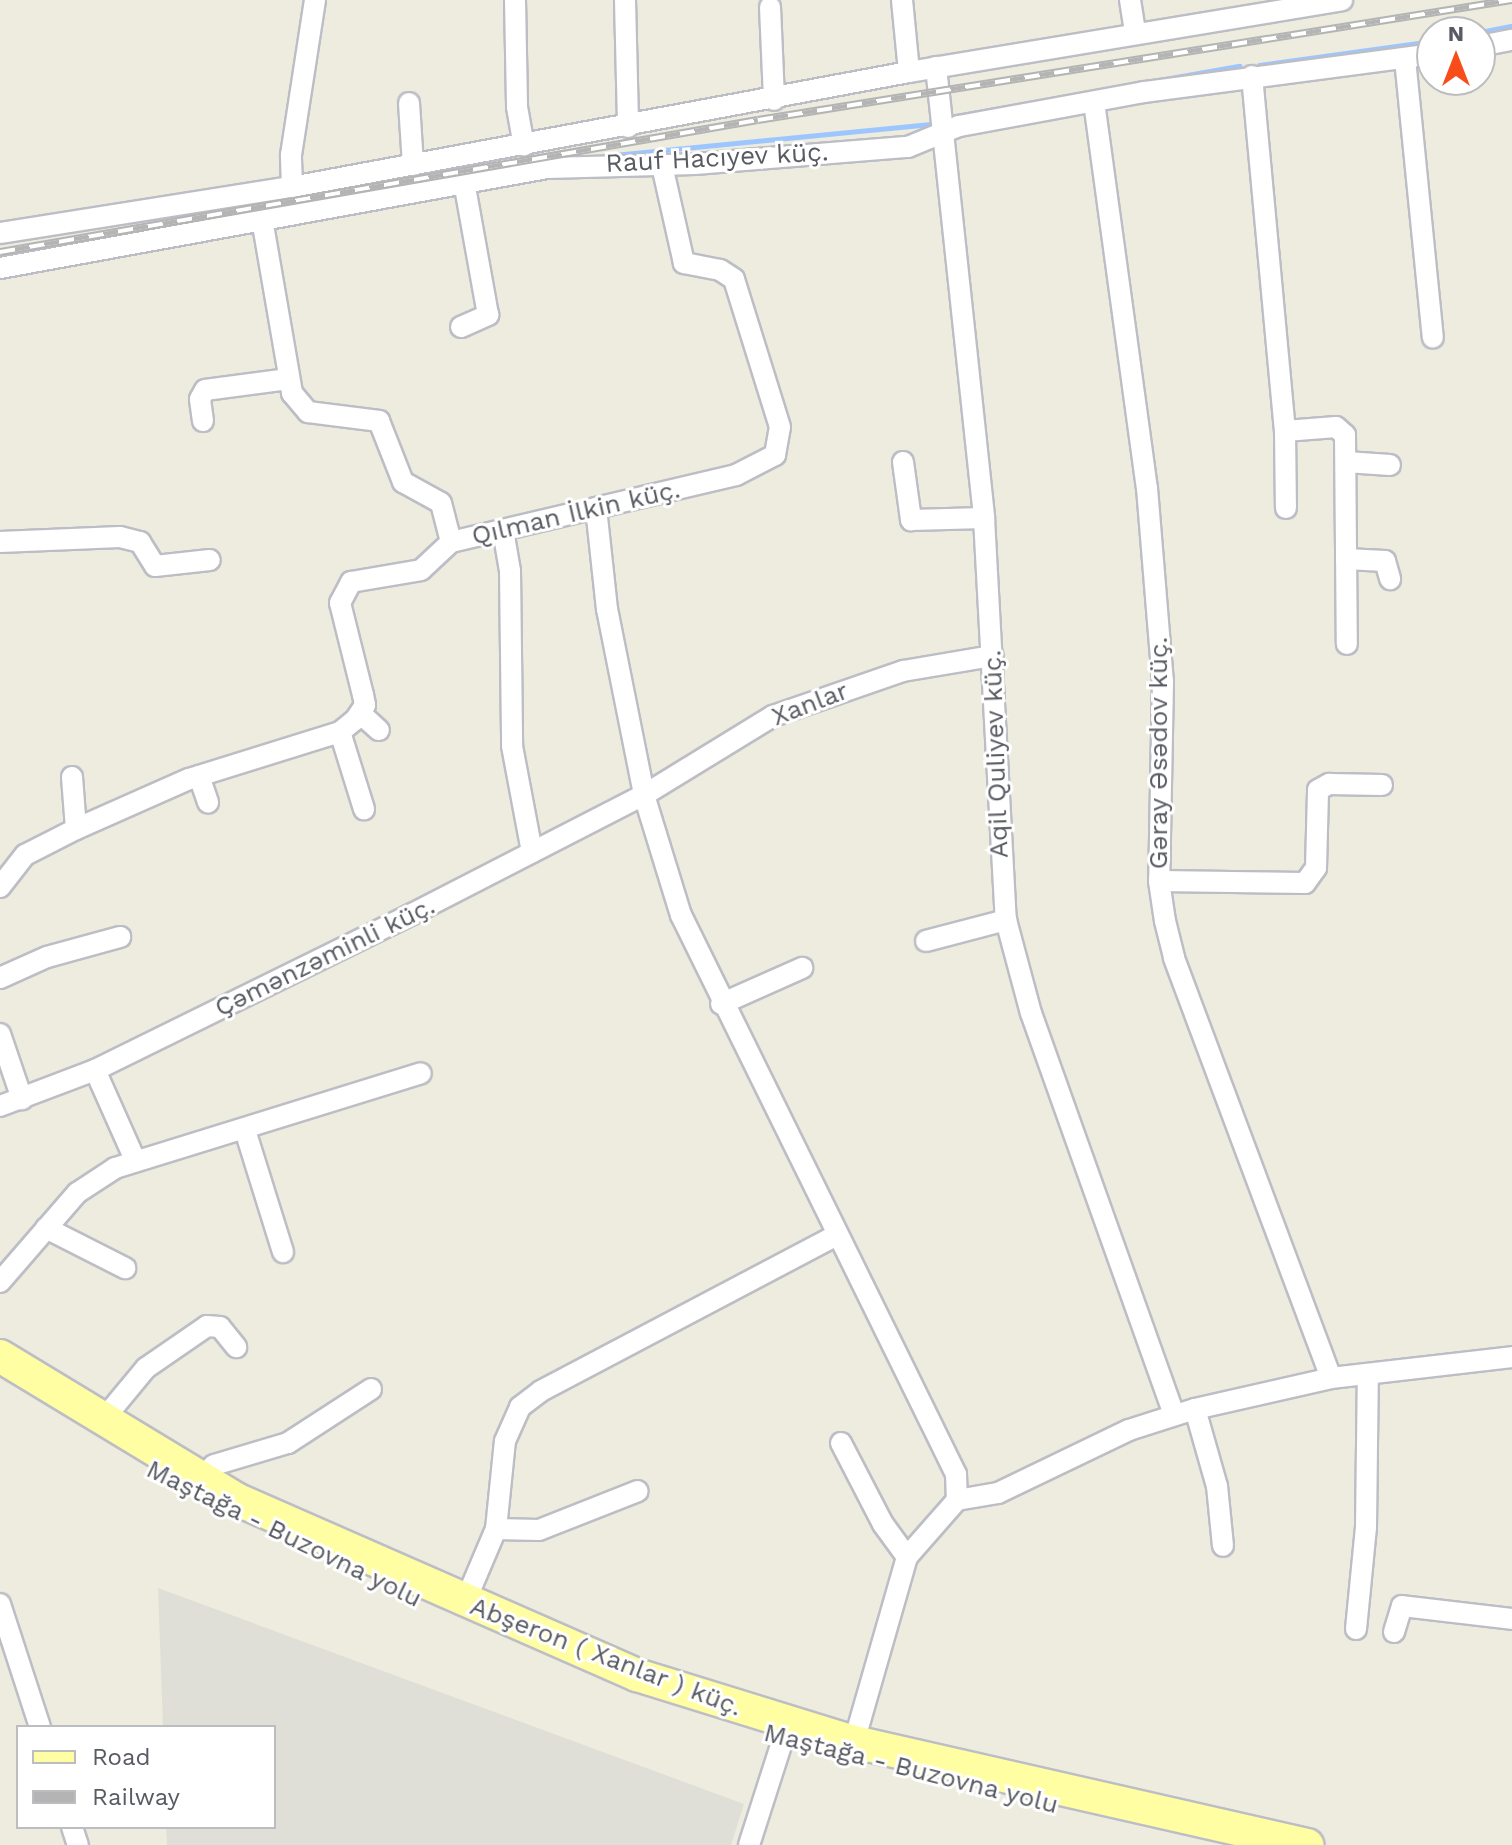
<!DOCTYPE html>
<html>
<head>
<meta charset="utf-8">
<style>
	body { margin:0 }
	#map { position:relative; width:1512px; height:1845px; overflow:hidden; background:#edecdf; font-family:"Work Sans",sans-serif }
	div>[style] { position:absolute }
	.industrial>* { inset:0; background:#e0dfd7 }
	.stream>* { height:5px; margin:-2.5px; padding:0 2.5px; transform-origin:2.5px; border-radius:2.5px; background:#9dc6ff }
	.roads { filter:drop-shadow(2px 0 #bdbec5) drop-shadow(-2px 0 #bdbec5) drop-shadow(0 2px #bdbec5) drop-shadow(0 -2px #bdbec5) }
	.minor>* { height:20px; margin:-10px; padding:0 10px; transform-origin:10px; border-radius:10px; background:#fff }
	.primary>* { height:32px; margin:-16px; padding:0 16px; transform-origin:16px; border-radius:16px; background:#fffea2 }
	.rail>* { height:8px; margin-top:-4px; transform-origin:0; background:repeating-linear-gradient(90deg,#fff 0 15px,#b4b4b5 0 30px); box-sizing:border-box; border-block:2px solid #b4b4b5 }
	span { translate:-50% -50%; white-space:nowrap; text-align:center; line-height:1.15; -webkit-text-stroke:6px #fff; paint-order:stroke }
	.street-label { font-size:26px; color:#585b62 }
	.legend { position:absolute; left:16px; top:1725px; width:260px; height:104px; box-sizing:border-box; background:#fff; border:2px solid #bcbdc0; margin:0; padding:10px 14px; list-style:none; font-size:24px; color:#585b62 }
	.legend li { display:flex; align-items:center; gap:16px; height:40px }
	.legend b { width:40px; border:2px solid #bcbdc0 }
	.north { position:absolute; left:1416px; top:16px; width:80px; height:80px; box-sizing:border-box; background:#fff; border:2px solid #bcbdc0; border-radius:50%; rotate:0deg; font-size:22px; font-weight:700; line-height:32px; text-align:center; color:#585b62 }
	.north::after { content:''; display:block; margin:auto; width:28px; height:36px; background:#f84d1a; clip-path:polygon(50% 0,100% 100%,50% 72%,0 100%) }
</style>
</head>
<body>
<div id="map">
	<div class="industrial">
		<i style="clip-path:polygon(158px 1588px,744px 1804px,731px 1845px,167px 1845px,166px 1827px,274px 1827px,274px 1727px,163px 1727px)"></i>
	</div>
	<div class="stream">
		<i style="left:1480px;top:32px;width:33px;rotate:-11deg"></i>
		<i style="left:1259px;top:65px;width:175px;rotate:-7.9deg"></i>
		<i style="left:955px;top:116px;width:289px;rotate:-10deg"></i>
		<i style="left:604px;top:156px;width:331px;rotate:-5.6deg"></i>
	</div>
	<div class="roads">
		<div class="minor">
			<i style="left:515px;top:0;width:107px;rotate:88.9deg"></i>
			<i style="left:517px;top:107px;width:39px;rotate:80deg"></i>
			<i style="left:625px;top:0;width:127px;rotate:88.6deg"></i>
			<i style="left:902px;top:0;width:72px;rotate:84.4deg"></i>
			<i style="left:1130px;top:0;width:32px;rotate:81deg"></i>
			<i style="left:770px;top:7px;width:93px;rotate:87.5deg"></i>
			<i style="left:1480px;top:46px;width:33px;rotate:-11deg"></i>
			<i style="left:1405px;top:59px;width:280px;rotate:84.3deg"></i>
			<i style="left:936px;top:67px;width:454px;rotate:83.9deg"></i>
			<i style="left:984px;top:518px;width:403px;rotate:86.9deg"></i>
			<i style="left:1006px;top:920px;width:96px;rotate:75deg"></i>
			<i style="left:1031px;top:1013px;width:427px;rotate:70.4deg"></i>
			<i style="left:1252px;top:76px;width:357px;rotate:84.7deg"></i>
			<i style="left:1285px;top:431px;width:51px;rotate:-4.5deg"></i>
			<i style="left:1336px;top:427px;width:12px;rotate:42deg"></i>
			<i style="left:1345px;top:435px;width:209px;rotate:89.5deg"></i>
			<i style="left:1094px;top:102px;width:390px;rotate:82.2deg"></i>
			<i style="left:1147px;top:488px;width:194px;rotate:85.3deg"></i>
			<i style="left:1163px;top:681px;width:200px;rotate:91.1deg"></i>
			<i style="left:1159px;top:881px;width:40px;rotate:81.5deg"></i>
			<i style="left:1165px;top:921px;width:38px;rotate:76deg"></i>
			<i style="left:1174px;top:958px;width:448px;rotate:69.5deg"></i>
			<i style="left:409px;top:103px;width:62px;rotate:86.3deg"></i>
			<i style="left:292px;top:187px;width:32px;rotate:-92deg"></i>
			<i style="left:291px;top:155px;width:157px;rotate:-81.2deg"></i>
			<i style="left:262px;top:219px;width:177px;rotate:80.2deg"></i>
			<i style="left:292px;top:393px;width:25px;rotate:50deg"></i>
			<i style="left:308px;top:412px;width:72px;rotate:7.2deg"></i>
			<i style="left:379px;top:421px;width:66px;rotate:68.5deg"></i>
			<i style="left:403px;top:482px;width:43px;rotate:28.9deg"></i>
			<i style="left:441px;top:503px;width:40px;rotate:75.6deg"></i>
			<i style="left:0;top:233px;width:296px;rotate:-9deg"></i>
			<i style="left:292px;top:187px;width:628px;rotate:-10.56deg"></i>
			<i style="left:909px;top:72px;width:439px;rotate:-9.4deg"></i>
			<i style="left:0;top:268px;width:556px;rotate:-10.36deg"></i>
			<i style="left:547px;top:168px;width:148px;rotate:-1.5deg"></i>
			<i style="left:695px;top:164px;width:214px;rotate:-4.6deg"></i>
			<i style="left:908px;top:147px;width:55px;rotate:-22.4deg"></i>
			<i style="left:959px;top:126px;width:188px;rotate:-10.4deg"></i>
			<i style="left:1144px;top:92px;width:290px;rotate:-7.5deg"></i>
			<i style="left:461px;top:327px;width:30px;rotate:-24deg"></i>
			<i style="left:488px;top:315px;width:135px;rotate:-100.2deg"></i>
			<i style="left:203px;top:421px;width:22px;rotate:-98deg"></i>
			<i style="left:200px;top:399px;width:10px;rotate:-61deg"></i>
			<i style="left:205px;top:390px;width:84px;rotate:-7.5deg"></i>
			<i style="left:1285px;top:431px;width:77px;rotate:89.3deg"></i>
			<i style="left:903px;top:462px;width:59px;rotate:82.1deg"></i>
			<i style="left:911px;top:520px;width:73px;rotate:-1.6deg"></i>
			<i style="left:1346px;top:462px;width:44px;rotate:3.9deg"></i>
			<i style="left:596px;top:508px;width:102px;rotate:83.8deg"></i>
			<i style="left:607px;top:609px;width:190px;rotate:78.7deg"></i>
			<i style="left:644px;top:795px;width:126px;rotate:72.9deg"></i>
			<i style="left:681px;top:915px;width:623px;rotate:63.81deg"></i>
			<i style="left:956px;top:1474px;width:26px;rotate:88deg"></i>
			<i style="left:957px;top:1500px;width:76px;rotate:131.3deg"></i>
			<i style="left:907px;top:1557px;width:192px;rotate:106deg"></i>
			<i style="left:503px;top:530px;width:42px;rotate:80.3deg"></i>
			<i style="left:510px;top:571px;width:175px;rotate:89.3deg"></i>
			<i style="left:512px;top:746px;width:108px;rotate:79.3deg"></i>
			<i style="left:0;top:542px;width:120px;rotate:-2.4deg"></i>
			<i style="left:120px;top:537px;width:21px;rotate:14deg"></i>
			<i style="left:140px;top:542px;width:28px;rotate:58deg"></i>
			<i style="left:155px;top:566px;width:55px;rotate:-6.2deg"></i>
			<i style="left:1346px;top:559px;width:39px;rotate:3deg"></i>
			<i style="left:1385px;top:561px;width:19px;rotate:74deg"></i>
			<i style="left:361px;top:714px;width:24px;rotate:42deg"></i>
			<i style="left:340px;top:732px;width:81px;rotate:72.7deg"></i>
			<i style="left:199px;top:776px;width:28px;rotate:71deg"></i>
			<i style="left:72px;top:777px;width:52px;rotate:85.6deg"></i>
			<i style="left:1159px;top:881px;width:146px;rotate:0.8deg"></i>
			<i style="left:1305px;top:883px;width:19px;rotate:-54deg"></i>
			<i style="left:1316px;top:868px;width:78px;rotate:-88.5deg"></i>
			<i style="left:1318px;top:790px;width:13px;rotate:-29deg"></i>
			<i style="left:1329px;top:784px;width:53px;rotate:1.1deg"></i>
			<i style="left:0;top:887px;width:41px;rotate:-52deg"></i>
			<i style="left:25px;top:855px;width:57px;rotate:-27deg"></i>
			<i style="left:76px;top:829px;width:124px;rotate:-23.9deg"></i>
			<i style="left:189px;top:779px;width:158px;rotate:-17.3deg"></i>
			<i style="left:340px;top:732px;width:19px;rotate:-39deg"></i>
			<i style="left:355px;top:720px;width:18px;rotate:-56deg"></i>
			<i style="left:365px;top:705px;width:10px;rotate:-101deg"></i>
			<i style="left:363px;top:695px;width:95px;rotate:-104deg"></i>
			<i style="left:340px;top:603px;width:24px;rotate:-62deg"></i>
			<i style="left:351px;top:582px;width:71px;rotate:-9.7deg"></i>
			<i style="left:421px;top:570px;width:41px;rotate:-43deg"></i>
			<i style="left:451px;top:542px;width:293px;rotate:-13.2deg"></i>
			<i style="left:736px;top:475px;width:44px;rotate:-27.1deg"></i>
			<i style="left:775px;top:455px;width:28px;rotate:-80deg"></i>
			<i style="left:780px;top:427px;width:155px;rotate:-107.3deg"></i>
			<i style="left:734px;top:279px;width:17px;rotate:-147deg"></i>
			<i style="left:720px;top:270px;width:37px;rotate:-169deg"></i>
			<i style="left:684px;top:263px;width:100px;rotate:-102.7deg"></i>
			<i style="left:926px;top:941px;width:83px;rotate:-14.7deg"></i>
			<i style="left:0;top:978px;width:51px;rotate:-24.1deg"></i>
			<i style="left:47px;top:957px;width:76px;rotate:-15.3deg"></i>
			<i style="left:721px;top:1004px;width:89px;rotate:-24deg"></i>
			<i style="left:0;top:1034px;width:69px;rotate:71.3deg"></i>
			<i style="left:95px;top:1070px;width:98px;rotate:66deg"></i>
			<i style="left:0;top:1106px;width:102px;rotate:-20.8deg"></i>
			<i style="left:95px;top:1070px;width:353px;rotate:-26.2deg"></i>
			<i style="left:412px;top:914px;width:261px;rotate:-27.2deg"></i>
			<i style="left:644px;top:795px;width:151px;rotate:-31.5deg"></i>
			<i style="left:773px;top:716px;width:138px;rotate:-19.1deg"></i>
			<i style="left:903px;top:671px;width:91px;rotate:-9.5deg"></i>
			<i style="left:245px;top:1130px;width:128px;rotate:72.7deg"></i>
			<i style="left:46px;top:1228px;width:89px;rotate:26.9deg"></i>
			<i style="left:0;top:1282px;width:118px;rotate:-49.1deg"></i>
			<i style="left:77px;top:1193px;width:45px;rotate:-33.3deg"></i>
			<i style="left:115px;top:1168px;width:320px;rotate:-17.2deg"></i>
			<i style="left:1195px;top:1409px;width:80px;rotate:74.1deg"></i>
			<i style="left:1217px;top:1486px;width:60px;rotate:84.3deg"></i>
			<i style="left:102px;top:1421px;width:69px;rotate:-50.3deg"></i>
			<i style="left:146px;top:1368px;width:74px;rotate:-34.5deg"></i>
			<i style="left:207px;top:1326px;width:13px;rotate:4deg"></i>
			<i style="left:220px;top:1327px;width:26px;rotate:51deg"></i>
			<i style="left:841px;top:1443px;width:91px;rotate:62.6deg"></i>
			<i style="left:883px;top:1524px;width:41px;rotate:54deg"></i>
			<i style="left:199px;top:1480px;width:21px;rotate:-45deg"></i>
			<i style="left:214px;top:1465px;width:77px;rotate:-16.6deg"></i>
			<i style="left:288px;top:1443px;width:99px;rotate:-33deg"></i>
			<i style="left:957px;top:1500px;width:42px;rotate:-9.7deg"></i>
			<i style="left:998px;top:1493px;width:145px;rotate:-25.7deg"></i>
			<i style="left:1129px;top:1430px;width:69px;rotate:-17.7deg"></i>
			<i style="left:1195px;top:1409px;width:139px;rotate:-12.8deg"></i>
			<i style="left:1331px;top:1378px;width:182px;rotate:-6.6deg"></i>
			<i style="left:496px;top:1529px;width:43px;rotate:1.3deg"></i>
			<i style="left:539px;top:1530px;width:106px;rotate:-21.5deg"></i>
			<i style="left:465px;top:1602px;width:79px;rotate:-67deg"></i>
			<i style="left:496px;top:1529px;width:88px;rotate:-84.2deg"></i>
			<i style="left:505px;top:1441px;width:37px;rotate:-66deg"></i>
			<i style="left:520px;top:1407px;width:26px;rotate:-37deg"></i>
			<i style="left:541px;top:1391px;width:335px;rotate:-27.8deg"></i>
			<i style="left:0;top:1604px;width:129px;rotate:72deg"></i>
			<i style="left:1356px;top:1629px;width:102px;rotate:-84.4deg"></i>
			<i style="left:1366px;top:1527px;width:153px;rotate:-89.3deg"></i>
			<i style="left:1394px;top:1632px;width:27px;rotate:-73deg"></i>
			<i style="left:1402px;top:1606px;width:111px;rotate:6.7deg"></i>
			<i style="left:72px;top:1827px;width:19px;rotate:72deg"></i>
			<i style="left:749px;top:1845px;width:111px;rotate:-72.2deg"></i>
		</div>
		<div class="primary">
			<i style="left:0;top:1356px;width:276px;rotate:31.2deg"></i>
			<i style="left:236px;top:1499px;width:438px;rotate:23.7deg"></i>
			<i style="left:637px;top:1675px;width:227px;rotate:17.2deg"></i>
			<i style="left:854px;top:1742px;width:465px;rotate:12.8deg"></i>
		</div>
	</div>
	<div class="rail">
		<i style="left:0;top:252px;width:769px;rotate:-9.88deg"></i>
		<i style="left:758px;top:120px;width:763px;rotate:-9.05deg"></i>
	</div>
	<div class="street-label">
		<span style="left:717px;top:158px;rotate:-3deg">Rauf Hacıyev küç.</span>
		<span style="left:576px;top:513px;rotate:-13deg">Qılman İlkin küç.</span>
		<span style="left:810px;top:704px;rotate:-21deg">Xanlar</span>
		<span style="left:1159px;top:753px;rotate:-90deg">Gəray Əsədov küç.</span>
		<span style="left:996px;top:754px;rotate:-92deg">Aqil Quliyev küç.</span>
		<span style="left:325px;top:957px;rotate:-26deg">Çəmənzəminli küç.</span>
		<span style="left:284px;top:1534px;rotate:26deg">Maştağa - Buzovna yolu</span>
		<span style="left:606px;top:1657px;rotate:21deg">Abşeron ( Xanlar ) küç.</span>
		<span style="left:911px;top:1769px;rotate:14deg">Maştağa - Buzovna yolu</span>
	</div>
	<ul class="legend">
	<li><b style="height:10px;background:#fffea2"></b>Road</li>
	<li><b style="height:10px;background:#b4b4b5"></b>Railway</li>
	</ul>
	<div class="north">N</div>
</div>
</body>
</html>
